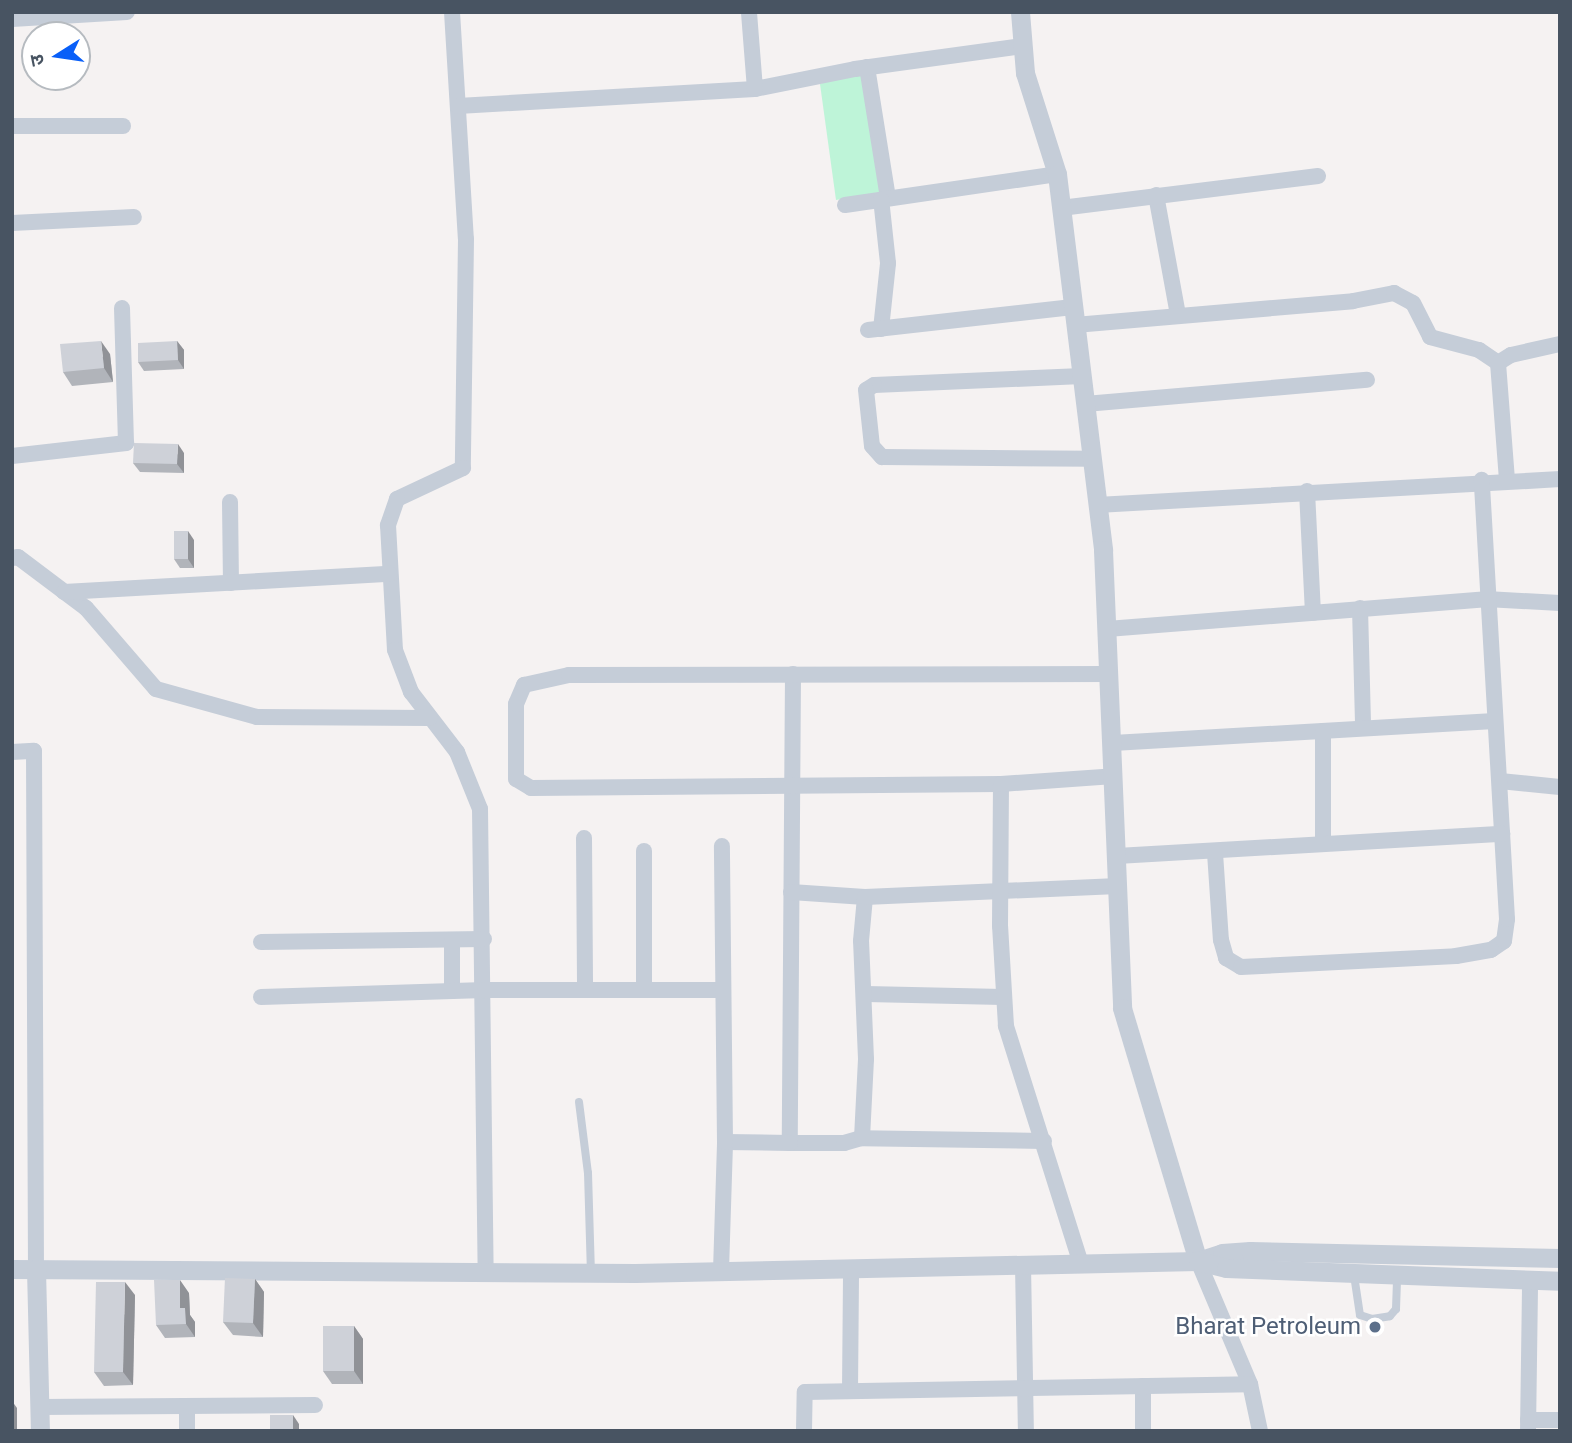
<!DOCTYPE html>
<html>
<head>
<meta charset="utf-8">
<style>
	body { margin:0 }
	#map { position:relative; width:1572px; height:1443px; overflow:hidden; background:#f5f2f2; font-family:Roboto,"Noto Sans Devanagari",sans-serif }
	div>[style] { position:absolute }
	.green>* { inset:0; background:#bef4d8 }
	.service>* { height:8px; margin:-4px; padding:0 4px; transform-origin:4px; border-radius:4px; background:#c5cdd8 }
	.minor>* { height:16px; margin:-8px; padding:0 8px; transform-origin:8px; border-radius:8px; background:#c5cdd8 }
	.tertiary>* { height:19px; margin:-9.5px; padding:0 9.5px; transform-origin:9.5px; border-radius:9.5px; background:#c5cdd8 }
	.wall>* { inset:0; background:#b1b4ba }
	.shaded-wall>* { inset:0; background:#909297 }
	.building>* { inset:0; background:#ced1d8 }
	.dots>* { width:19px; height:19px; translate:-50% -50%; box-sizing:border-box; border:4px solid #fff; border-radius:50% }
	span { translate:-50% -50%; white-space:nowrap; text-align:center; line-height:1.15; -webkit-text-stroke:5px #fff; paint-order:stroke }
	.service-label { font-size:24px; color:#4e5e75 }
	.right { translate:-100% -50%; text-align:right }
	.frame { position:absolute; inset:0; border:14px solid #485462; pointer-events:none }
	.north { position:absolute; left:21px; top:21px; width:70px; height:70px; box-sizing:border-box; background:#fff; border:2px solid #b6bbc0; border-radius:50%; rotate:258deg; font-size:19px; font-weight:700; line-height:28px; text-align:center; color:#485462 }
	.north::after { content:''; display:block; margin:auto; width:24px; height:32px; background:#095ff8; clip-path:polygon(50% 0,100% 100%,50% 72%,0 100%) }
</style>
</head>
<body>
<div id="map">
	<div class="green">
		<i style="clip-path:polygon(861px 68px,881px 192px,836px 200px,820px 84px)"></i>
	</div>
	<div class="service">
		<i style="left:579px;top:1102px;width:72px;rotate:82.8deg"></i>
		<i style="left:588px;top:1173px;width:100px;rotate:88.3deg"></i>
		<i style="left:1354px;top:1275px;width:40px;rotate:81.5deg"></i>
		<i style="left:1360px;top:1315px;width:13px;rotate:18deg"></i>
		<i style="left:1372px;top:1319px;width:18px;rotate:-9deg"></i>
		<i style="left:1390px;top:1316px;width:9px;rotate:-49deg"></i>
		<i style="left:1396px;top:1309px;width:33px;rotate:-88deg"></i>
	</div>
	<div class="minor">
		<i style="left:452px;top:12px;width:227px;rotate:86.5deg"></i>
		<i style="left:466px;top:239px;width:229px;rotate:90.8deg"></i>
		<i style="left:463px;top:468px;width:73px;rotate:154.8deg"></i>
		<i style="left:397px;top:499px;width:28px;rotate:109deg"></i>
		<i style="left:388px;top:525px;width:125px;rotate:86.8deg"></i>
		<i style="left:395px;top:650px;width:45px;rotate:69.1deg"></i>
		<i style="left:411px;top:692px;width:76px;rotate:52.5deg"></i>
		<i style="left:457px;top:752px;width:61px;rotate:68deg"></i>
		<i style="left:480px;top:809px;width:463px;rotate:89.3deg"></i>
		<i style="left:12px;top:19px;width:115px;rotate:-3.5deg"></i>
		<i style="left:867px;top:67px;width:133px;rotate:80.9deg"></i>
		<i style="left:755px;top:89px;width:102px;rotate:-11.3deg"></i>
		<i style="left:855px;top:69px;width:170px;rotate:-7.8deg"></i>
		<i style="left:458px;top:106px;width:297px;rotate:-3.3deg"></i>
		<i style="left:755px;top:89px;width:77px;rotate:-94.5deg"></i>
		<i style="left:12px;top:126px;width:111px"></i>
		<i style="left:1156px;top:195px;width:122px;rotate:79.6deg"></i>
		<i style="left:845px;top:205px;width:214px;rotate:-8.3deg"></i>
		<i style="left:1061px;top:208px;width:259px;rotate:-7.1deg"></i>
		<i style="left:12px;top:223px;width:122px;rotate:-2.8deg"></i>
		<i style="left:1075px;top:325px;width:279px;rotate:-4.9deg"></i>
		<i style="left:1353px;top:301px;width:42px;rotate:-11deg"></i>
		<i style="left:1394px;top:293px;width:21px;rotate:28deg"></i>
		<i style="left:1413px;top:303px;width:38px;rotate:63deg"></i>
		<i style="left:1430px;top:337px;width:51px;rotate:14.9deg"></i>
		<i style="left:1479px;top:350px;width:23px;rotate:34deg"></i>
		<i style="left:1498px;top:363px;width:116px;rotate:85.6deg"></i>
		<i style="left:881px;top:329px;width:66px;rotate:-83.9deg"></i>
		<i style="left:888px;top:263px;width:64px;rotate:-96.2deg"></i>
		<i style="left:868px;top:330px;width:206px;rotate:-6.4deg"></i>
		<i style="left:1498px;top:363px;width:15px;rotate:-32deg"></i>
		<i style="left:1511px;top:355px;width:50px;rotate:-12.7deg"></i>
		<i style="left:1082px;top:376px;width:208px;rotate:177.5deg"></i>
		<i style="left:874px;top:385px;width:9px;rotate:148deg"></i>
		<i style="left:866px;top:390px;width:56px;rotate:83.9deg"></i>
		<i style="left:872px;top:446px;width:15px;rotate:48deg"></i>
		<i style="left:882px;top:457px;width:210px;rotate:0.5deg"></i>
		<i style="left:1085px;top:404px;width:283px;rotate:-4.9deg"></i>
		<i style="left:12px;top:456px;width:115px;rotate:-6.5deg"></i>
		<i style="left:126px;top:443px;width:135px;rotate:-91.7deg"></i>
		<i style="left:1307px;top:491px;width:122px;rotate:87.2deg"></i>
		<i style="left:230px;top:502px;width:81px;rotate:89.3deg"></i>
		<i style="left:1097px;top:505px;width:464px;rotate:-3.2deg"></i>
		<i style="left:12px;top:558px;width:6px;rotate:-9deg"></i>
		<i style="left:18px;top:557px;width:85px;rotate:36.9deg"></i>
		<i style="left:86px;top:608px;width:107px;rotate:49.2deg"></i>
		<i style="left:156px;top:689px;width:105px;rotate:15.5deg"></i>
		<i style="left:257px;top:717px;width:173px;rotate:0.3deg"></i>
		<i style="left:64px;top:592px;width:326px;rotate:-3.2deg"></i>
		<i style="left:1360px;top:608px;width:118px;rotate:88.5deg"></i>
		<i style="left:1107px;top:629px;width:380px;rotate:-4.5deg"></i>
		<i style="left:1486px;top:599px;width:74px;rotate:3.1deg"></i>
		<i style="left:793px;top:674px;width:469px;rotate:90.4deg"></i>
		<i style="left:790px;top:1143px;width:54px"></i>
		<i style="left:844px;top:1143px;width:19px;rotate:-16deg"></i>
		<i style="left:1113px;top:743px;width:382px;rotate:-3.3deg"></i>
		<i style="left:12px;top:752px;width:22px;rotate:-3deg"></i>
		<i style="left:34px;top:751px;width:518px;rotate:89.78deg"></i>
		<i style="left:1500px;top:781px;width:60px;rotate:5.7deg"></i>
		<i style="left:1001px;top:784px;width:470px;rotate:179.5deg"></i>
		<i style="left:531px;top:788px;width:17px;rotate:-149deg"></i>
		<i style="left:516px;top:779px;width:75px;rotate:-90deg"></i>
		<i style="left:516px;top:704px;width:21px;rotate:-67deg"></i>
		<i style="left:524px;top:685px;width:46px;rotate:-12.5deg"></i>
		<i style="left:569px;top:675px;width:540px;rotate:-0.11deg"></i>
		<i style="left:584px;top:838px;width:152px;rotate:89.6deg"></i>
		<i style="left:1323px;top:844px;width:113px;rotate:-90deg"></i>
		<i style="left:1215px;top:853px;width:87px;rotate:86.1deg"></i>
		<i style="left:1221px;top:940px;width:19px;rotate:74deg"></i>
		<i style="left:1226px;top:958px;width:17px;rotate:31deg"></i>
		<i style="left:1241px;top:967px;width:215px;rotate:-2.9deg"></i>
		<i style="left:1456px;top:956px;width:36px;rotate:-10deg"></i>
		<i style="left:1491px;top:950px;width:16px;rotate:-35deg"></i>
		<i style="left:1504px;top:941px;width:22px;rotate:-82deg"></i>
		<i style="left:1507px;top:919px;width:440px;rotate:-93.3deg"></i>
		<i style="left:1117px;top:856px;width:386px;rotate:-3.3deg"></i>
		<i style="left:791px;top:892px;width:74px;rotate:3.9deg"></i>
		<i style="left:261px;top:942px;width:223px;rotate:-0.8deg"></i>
		<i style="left:644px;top:989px;width:138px;rotate:-90deg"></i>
		<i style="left:452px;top:991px;width:51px;rotate:-90deg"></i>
		<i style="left:866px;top:994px;width:137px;rotate:1.3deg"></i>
		<i style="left:261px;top:997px;width:224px;rotate:-1.8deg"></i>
		<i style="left:485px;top:990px;width:236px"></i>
		<i style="left:1044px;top:1141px;width:182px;rotate:-179.1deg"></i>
		<i style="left:862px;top:1138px;width:79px;rotate:-87.1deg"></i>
		<i style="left:866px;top:1059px;width:118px;rotate:-92.4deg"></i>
		<i style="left:861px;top:941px;width:44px;rotate:-84.8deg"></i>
		<i style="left:865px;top:897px;width:253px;rotate:-2.5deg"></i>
		<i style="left:725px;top:1142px;width:65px;rotate:0.9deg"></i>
		<i style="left:1198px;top:1261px;width:134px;rotate:67.1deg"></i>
		<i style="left:1250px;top:1384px;width:48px;rotate:78deg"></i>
		<i style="left:1081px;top:1264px;width:250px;rotate:-107.5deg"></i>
		<i style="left:1006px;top:1026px;width:100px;rotate:-93.4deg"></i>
		<i style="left:1000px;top:926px;width:142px;rotate:-89.6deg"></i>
		<i style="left:1001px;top:784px;width:113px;rotate:-4deg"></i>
		<i style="left:1023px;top:1265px;width:166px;rotate:89deg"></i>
		<i style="left:721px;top:1271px;width:129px;rotate:-88.2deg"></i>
		<i style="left:725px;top:1142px;width:296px;rotate:-90.6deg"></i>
		<i style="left:1143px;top:1386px;width:45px;rotate:90deg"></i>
		<i style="left:850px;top:1391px;width:123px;rotate:-89.5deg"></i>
		<i style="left:187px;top:1406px;width:25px;rotate:90deg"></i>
		<i style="left:39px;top:1407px;width:276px;rotate:-0.4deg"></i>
		<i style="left:1528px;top:1420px;width:32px"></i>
		<i style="left:804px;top:1431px;width:39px;rotate:-89deg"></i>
		<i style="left:805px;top:1392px;width:445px;rotate:-1deg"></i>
		<i style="left:1528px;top:1431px;width:151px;rotate:-89.2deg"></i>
	</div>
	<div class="tertiary">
		<i style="left:1020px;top:12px;width:61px;rotate:85.3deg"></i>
		<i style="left:1025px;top:73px;width:106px;rotate:72.4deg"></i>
		<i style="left:1057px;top:174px;width:379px;rotate:83deg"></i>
		<i style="left:1103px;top:550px;width:458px;rotate:87.6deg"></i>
		<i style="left:1122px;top:1008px;width:264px;rotate:73.3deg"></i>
		<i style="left:1198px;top:1261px;width:25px;rotate:-18deg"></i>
		<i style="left:1222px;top:1253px;width:28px;rotate:-4deg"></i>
		<i style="left:1250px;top:1251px;width:310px;rotate:1.3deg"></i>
		<i style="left:12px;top:1269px;width:623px;rotate:0.37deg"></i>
		<i style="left:635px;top:1273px;width:563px;rotate:-1.22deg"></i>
		<i style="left:1198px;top:1261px;width:29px;rotate:14deg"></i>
		<i style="left:1226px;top:1268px;width:334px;rotate:2.2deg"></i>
		<i style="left:36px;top:1269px;width:162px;rotate:88.6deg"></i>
	</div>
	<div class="wall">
		<i style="clip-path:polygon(177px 341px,184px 350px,184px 369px,144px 371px,138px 362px)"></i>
		<i style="clip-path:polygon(110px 354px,113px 382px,72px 386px,63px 372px)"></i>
		<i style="clip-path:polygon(184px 453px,184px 473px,140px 472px,133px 463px)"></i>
		<i style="clip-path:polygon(194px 540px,194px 568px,180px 568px,174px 559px)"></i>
		<i style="clip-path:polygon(255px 1279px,264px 1292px,263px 1337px,233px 1335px,223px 1322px)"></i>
		<i style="clip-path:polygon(189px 1293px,190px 1315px,195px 1322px,195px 1337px,165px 1338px,156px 1325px)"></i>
		<i style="clip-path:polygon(135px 1295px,133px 1385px,104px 1386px,94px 1372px)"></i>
		<i style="clip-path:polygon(354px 1326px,363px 1339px,363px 1384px,332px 1384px,323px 1371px)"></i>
	</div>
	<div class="shaded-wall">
		<i style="clip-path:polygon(101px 341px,110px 354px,113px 382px,104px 368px)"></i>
		<i style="clip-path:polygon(177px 341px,184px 350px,184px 369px,178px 360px)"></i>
		<i style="clip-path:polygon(178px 444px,184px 453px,184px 473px,177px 464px)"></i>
		<i style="clip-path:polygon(188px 531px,194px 540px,194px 568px,188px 559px)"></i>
		<i style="clip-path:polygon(255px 1279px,264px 1292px,263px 1337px,253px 1323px)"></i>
		<i style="clip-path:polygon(180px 1280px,189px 1293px,190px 1315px,195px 1322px,195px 1337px,186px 1324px,180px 1308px)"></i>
		<i style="clip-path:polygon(125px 1282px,135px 1295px,133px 1385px,123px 1372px)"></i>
		<i style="clip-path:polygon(354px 1326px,363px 1339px,363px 1384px,354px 1371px)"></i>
		<i style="clip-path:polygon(12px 1401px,17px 1408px,17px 1431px,12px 1430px)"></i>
		<i style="clip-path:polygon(293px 1415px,299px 1424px,299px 1431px,293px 1431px)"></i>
	</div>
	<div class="building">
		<i style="clip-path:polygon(101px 341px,104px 368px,63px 372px,60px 344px)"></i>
		<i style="clip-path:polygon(177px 341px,178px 360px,138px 362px,138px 343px)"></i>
		<i style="clip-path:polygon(134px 443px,178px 444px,177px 464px,133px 463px)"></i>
		<i style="clip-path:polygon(174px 531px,188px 531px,188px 559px,174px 559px)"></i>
		<i style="clip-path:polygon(225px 1278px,255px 1279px,253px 1323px,223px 1322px)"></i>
		<i style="clip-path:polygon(154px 1280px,180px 1280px,180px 1308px,185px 1308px,186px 1324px,156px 1325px)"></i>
		<i style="clip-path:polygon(96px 1282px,125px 1282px,123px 1372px,94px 1372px)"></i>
		<i style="clip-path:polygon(323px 1326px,354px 1326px,354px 1371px,323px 1371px)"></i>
		<i style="clip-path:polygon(270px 1415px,293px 1415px,293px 1431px,270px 1431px)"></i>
	</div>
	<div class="dots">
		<i style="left:1375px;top:1327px;background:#5c6f8a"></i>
	</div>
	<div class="service-label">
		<span class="right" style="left:1361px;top:1327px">Bharat Petroleum</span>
	</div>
	<div class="frame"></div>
	<div class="north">उ</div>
</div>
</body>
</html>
